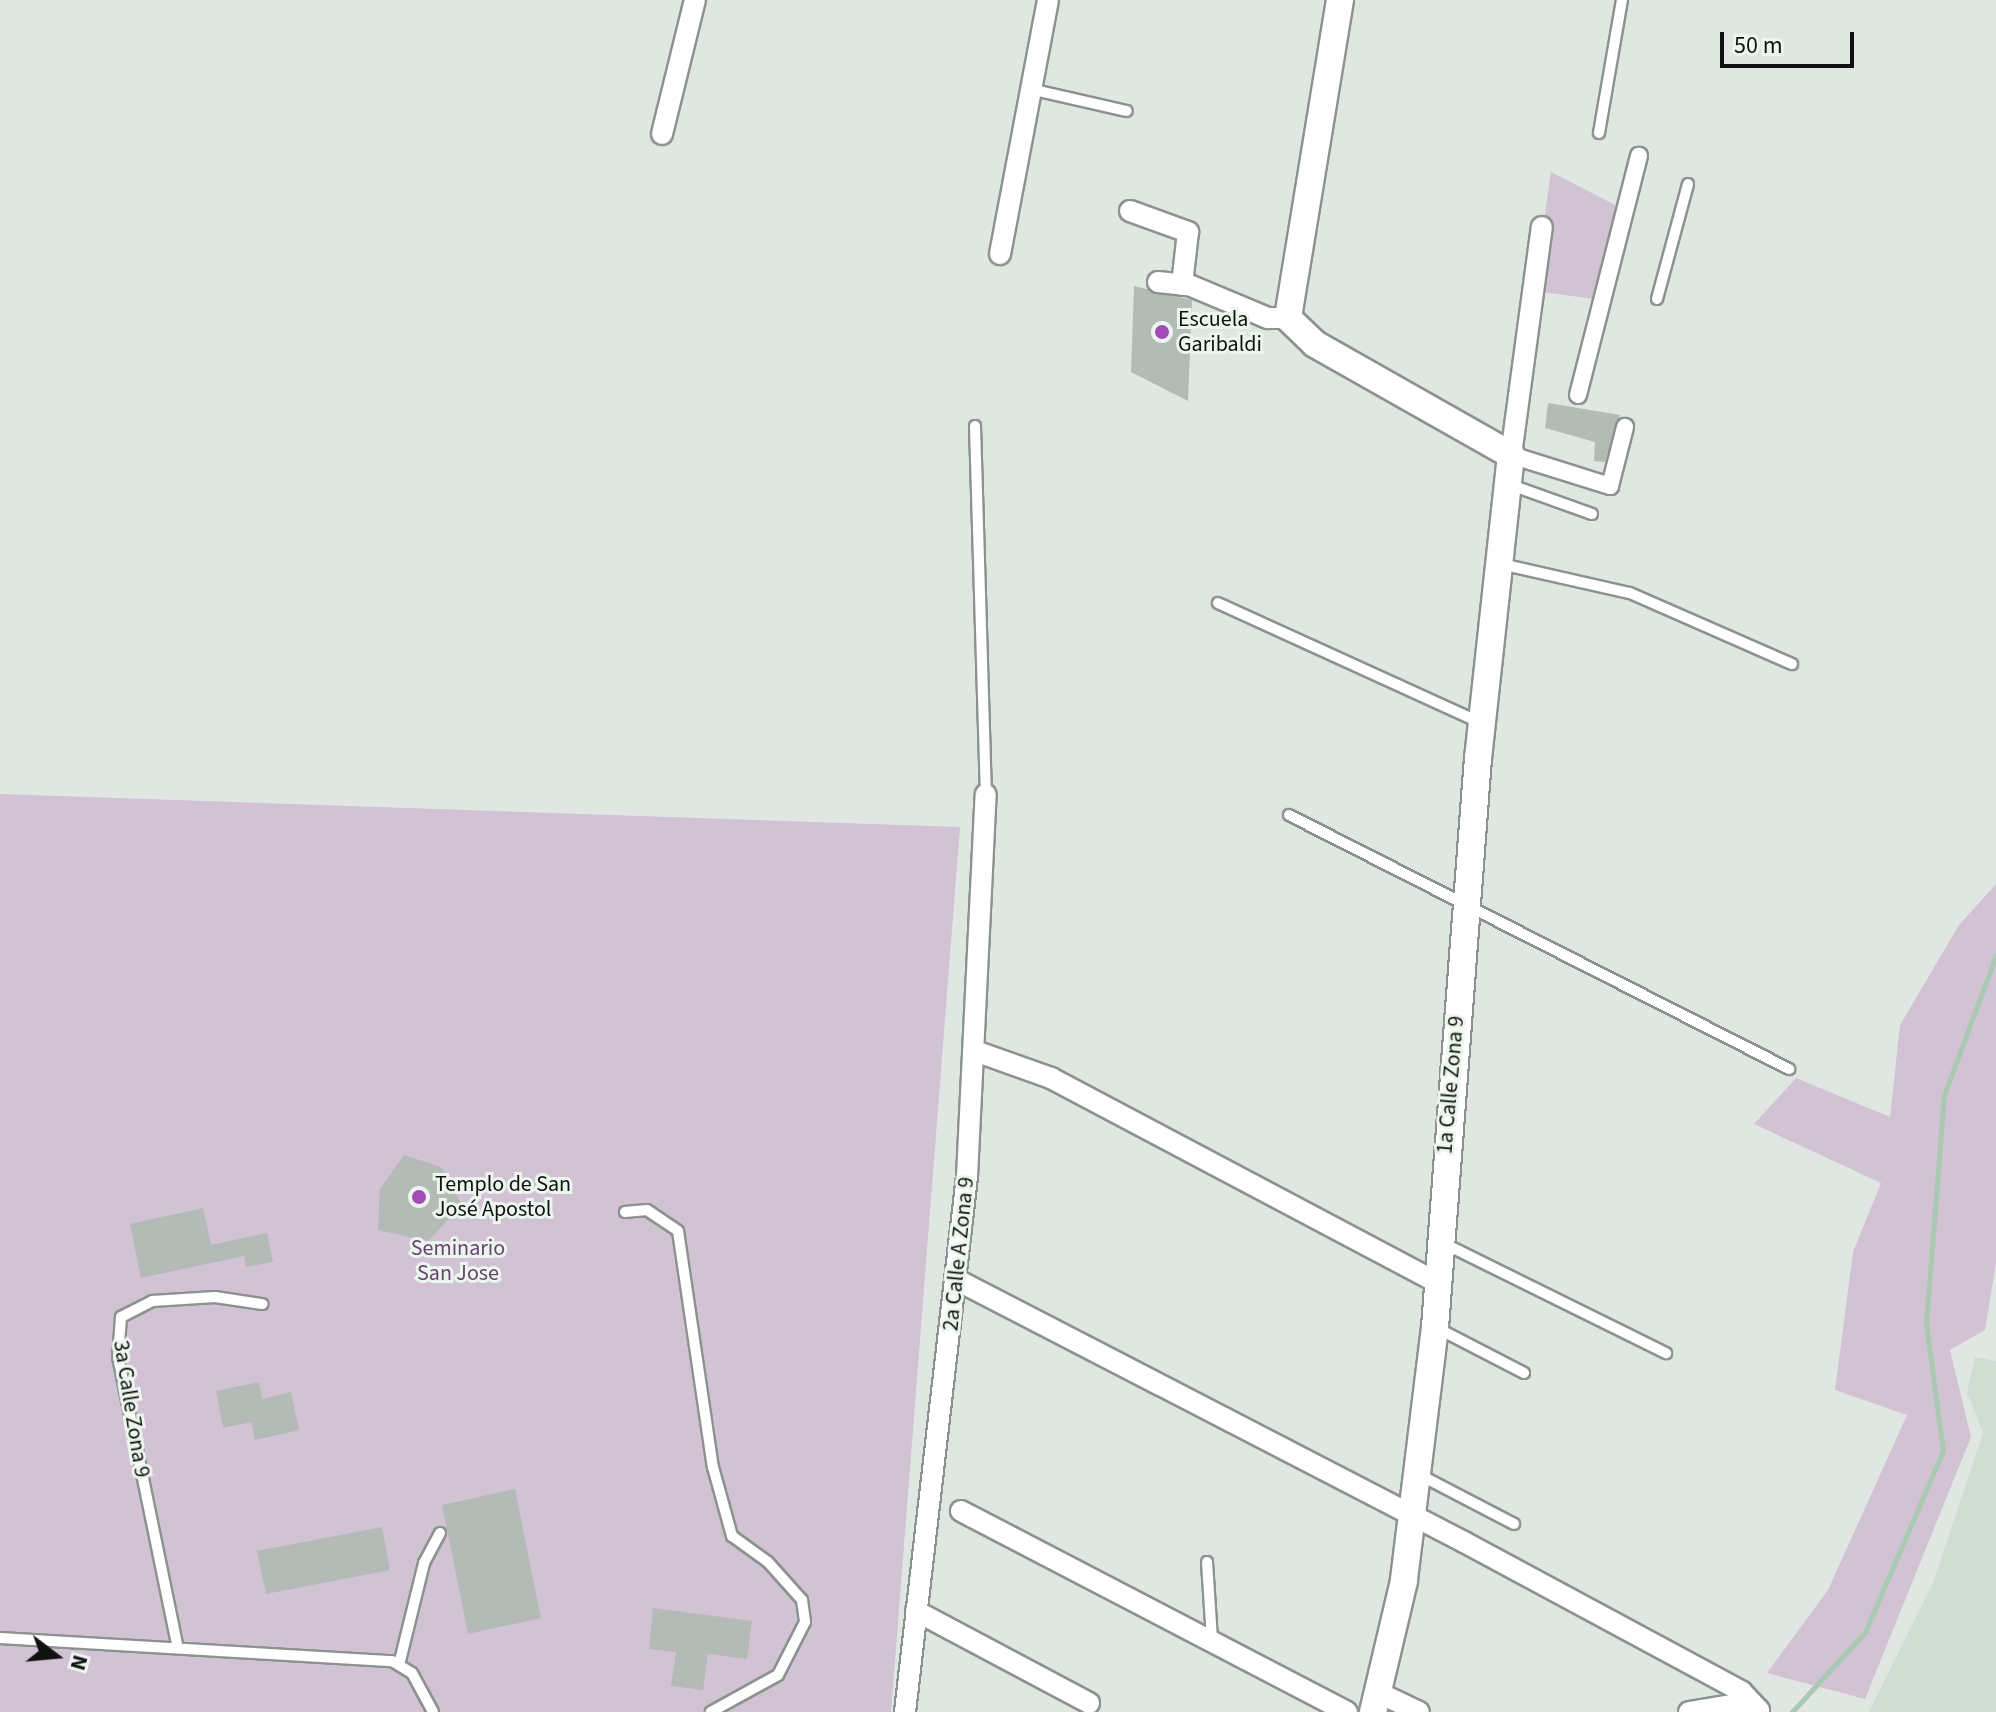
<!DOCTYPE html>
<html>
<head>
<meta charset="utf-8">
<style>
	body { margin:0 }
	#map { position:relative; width:1996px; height:1712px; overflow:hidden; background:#e0e7e2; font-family:"Source Sans 3",sans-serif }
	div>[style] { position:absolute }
	.built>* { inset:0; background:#cfddd3 }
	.green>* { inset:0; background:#d1c2d4 }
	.stream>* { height:5px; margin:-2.5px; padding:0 2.5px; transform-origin:2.5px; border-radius:2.5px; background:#aac9b3 }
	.building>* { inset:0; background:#b4bbb6 }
	.roads { filter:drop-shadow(2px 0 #8c938e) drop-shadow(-2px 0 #8c938e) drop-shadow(0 2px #8c938e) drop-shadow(0 -2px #8c938e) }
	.service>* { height:10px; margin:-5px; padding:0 5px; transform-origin:5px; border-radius:5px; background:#fff }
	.pedestrian>* { height:16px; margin:-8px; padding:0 8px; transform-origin:8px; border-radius:8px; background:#fff }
	.minor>* { height:20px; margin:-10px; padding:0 10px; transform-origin:10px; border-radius:10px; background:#fff }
	.tertiary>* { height:26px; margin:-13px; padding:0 13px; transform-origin:13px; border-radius:13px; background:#fff }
	.dots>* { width:22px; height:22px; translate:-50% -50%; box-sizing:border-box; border:4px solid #edf5ef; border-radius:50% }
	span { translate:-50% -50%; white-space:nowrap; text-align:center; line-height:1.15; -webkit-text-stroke:6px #edf5ef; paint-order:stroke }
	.poi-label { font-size:22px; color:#0f1210 }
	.left { translate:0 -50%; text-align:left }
	.street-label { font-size:22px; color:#0f1210 }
	.park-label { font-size:22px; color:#66456e }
	.north { position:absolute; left:16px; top:1616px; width:80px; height:80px; -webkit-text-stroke:6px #edf5ef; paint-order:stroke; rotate:106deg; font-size:22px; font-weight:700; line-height:32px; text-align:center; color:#0f1210 }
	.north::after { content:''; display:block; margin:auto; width:28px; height:36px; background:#0f1210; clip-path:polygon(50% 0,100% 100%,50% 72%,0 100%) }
	.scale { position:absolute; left:1720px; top:32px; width:134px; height:36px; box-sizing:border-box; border:4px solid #0f1210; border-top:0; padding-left:10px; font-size:24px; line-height:28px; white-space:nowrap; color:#0f1210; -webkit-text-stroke:6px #edf5ef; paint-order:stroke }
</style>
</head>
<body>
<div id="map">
	<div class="built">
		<i style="clip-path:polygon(1975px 1357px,1996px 1361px,1996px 1712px,1869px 1712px,1934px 1580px,1983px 1433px,1967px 1392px)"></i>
	</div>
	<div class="green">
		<i style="clip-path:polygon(1551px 172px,1625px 210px,1602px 300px,1534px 291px)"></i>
		<i style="clip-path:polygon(0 794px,960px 827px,891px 1712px,0 1712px)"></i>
		<i style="clip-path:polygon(1996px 884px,1996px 1263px,1985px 1330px,1950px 1350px,1971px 1437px,1865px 1699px,1767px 1673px,1828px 1590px,1907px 1415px,1835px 1390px,1853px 1252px,1881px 1183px,1754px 1124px,1796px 1078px,1890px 1117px,1900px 1025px,1959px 925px)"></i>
	</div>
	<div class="stream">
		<i style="left:1792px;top:1712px;width:108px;rotate:-47.6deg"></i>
		<i style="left:1865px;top:1632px;width:197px;rotate:-66.7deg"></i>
		<i style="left:1943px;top:1451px;width:129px;rotate:-97.6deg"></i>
		<i style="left:1926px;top:1323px;width:229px;rotate:-85.5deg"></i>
		<i style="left:1944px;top:1095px;width:149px;rotate:-69.6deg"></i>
	</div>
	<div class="building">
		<i style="clip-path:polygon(1134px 286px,1192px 300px,1188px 401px,1131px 372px)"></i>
		<i style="clip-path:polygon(1548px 403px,1620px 415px,1605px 462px,1594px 461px,1595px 442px,1545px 428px)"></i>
		<i style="clip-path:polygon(404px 1155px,441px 1167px,462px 1205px,428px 1241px,378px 1230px,380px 1189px)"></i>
		<i style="clip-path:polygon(203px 1208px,211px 1245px,267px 1233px,273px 1262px,246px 1267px,244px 1256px,141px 1278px,130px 1224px)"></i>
		<i style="clip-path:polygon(259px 1382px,262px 1399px,291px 1392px,299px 1430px,255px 1440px,251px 1422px,223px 1428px,216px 1391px)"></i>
		<i style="clip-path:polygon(515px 1489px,541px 1618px,468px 1634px,442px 1505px)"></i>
		<i style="clip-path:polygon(382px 1527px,390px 1570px,266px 1594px,257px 1551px)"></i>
		<i style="clip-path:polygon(653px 1608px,752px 1621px,747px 1659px,708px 1654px,703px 1690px,671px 1686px,676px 1652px,649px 1649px)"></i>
	</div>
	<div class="roads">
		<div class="service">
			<i style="left:1030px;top:89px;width:99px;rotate:12.8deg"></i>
			<i style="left:1599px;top:133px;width:135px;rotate:-80.2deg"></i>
			<i style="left:1657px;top:299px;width:119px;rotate:-74.9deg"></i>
			<i style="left:975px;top:426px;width:368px;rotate:88.3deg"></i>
			<i style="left:1511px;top:485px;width:86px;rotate:19.7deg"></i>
			<i style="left:1501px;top:564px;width:132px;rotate:12.7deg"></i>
			<i style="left:1630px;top:593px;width:177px;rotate:23.7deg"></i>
			<i style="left:1218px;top:603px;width:287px;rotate:24.5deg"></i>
			<i style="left:1289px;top:815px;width:561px;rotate:26.93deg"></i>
			<i style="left:625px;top:1212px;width:22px;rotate:-5deg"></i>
			<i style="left:647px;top:1210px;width:37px;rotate:34deg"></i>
			<i style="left:678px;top:1231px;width:239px;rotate:81.6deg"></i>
			<i style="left:713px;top:1467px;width:72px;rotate:74.6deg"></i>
			<i style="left:732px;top:1536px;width:44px;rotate:35.8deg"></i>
			<i style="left:768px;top:1562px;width:51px;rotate:48.2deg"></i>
			<i style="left:802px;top:1600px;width:22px;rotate:82deg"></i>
			<i style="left:805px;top:1622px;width:59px;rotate:117deg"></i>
			<i style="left:778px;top:1675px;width:77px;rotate:151.1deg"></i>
			<i style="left:1443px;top:1243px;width:249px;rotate:26.3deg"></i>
			<i style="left:1437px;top:1328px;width:98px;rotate:27.3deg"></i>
			<i style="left:1420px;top:1475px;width:106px;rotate:27.5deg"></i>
			<i style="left:1207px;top:1562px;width:78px;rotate:86.3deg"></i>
			<i style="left:0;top:1638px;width:393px;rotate:3.4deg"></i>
			<i style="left:392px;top:1661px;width:23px;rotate:31deg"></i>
			<i style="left:412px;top:1673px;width:44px;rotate:61.7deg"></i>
			<i style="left:177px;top:1644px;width:293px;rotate:-101.6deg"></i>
			<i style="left:118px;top:1357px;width:40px;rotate:-85.7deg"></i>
			<i style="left:121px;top:1317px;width:35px;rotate:-27deg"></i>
			<i style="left:152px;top:1301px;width:63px;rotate:-3.6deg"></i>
			<i style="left:215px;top:1297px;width:48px;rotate:8.5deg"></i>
			<i style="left:399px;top:1665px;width:105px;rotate:-76.2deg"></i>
			<i style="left:424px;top:1563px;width:34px;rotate:-62deg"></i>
		</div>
		<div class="pedestrian">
			<i style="left:1578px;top:395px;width:247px;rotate:-75.7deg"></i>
			<i style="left:1511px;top:455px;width:104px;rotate:17.4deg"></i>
			<i style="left:1610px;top:486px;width:61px;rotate:-75.7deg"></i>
		</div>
		<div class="minor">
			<i style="left:662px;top:134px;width:138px;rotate:-76.2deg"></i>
			<i style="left:1130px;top:211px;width:62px;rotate:19.9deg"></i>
			<i style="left:1188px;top:232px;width:53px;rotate:96.5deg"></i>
			<i style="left:1000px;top:254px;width:258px;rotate:-79.3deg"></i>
			<i style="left:1158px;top:282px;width:31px;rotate:6deg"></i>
			<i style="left:1189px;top:285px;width:86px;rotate:22.7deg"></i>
			<i style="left:1268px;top:318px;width:20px"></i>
			<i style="left:1511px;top:455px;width:230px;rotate:-82.3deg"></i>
			<i style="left:975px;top:1051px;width:81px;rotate:19.6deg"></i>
			<i style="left:1051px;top:1078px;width:434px;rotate:27.9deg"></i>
			<i style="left:957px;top:1280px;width:571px;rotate:27.33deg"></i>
			<i style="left:1464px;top:1542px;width:316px;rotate:28.3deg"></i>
			<i style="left:1742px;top:1692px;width:23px;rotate:47deg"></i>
			<i style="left:961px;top:1511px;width:435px;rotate:27.5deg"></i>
			<i style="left:916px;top:1611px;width:196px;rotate:28deg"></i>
			<i style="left:1379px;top:1693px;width:44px;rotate:25.4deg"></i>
			<i style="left:905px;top:1712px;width:540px;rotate:-83.4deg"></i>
			<i style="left:967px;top:1176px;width:382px;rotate:-87.2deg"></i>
			<i style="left:1689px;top:1712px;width:50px;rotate:-9.3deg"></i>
			<i style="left:1738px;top:1704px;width:22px;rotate:16deg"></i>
		</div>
		<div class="tertiary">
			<i style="left:1340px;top:0;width:322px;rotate:99.3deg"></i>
			<i style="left:1288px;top:318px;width:37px;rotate:44deg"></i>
			<i style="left:1315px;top:344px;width:225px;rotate:29.5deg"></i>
			<i style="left:1511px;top:455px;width:305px;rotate:96.2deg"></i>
			<i style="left:1478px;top:758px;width:571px;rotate:94.32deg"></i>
			<i style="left:1435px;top:1327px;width:256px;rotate:97deg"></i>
			<i style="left:1404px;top:1581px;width:135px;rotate:103.3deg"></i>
		</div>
	</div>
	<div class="dots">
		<i style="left:1162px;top:332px;background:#a34bb7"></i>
		<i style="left:419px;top:1197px;background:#a34bb7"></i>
	</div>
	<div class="poi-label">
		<span class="left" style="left:1178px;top:332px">Escuela<br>Garibaldi</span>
		<span class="left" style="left:435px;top:1197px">Templo de San<br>José Apostol</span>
	</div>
	<div class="street-label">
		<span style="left:1451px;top:1085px;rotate:-85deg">1a Calle Zona 9</span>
		<span style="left:959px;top:1254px;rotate:-84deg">2a Calle A Zona 9</span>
		<span style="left:131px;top:1409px;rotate:81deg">3a Calle Zona 9</span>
	</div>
	<div class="park-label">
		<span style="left:458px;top:1261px">Seminario<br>San Jose</span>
	</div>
	<div class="north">N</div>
	<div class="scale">50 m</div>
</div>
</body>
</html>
